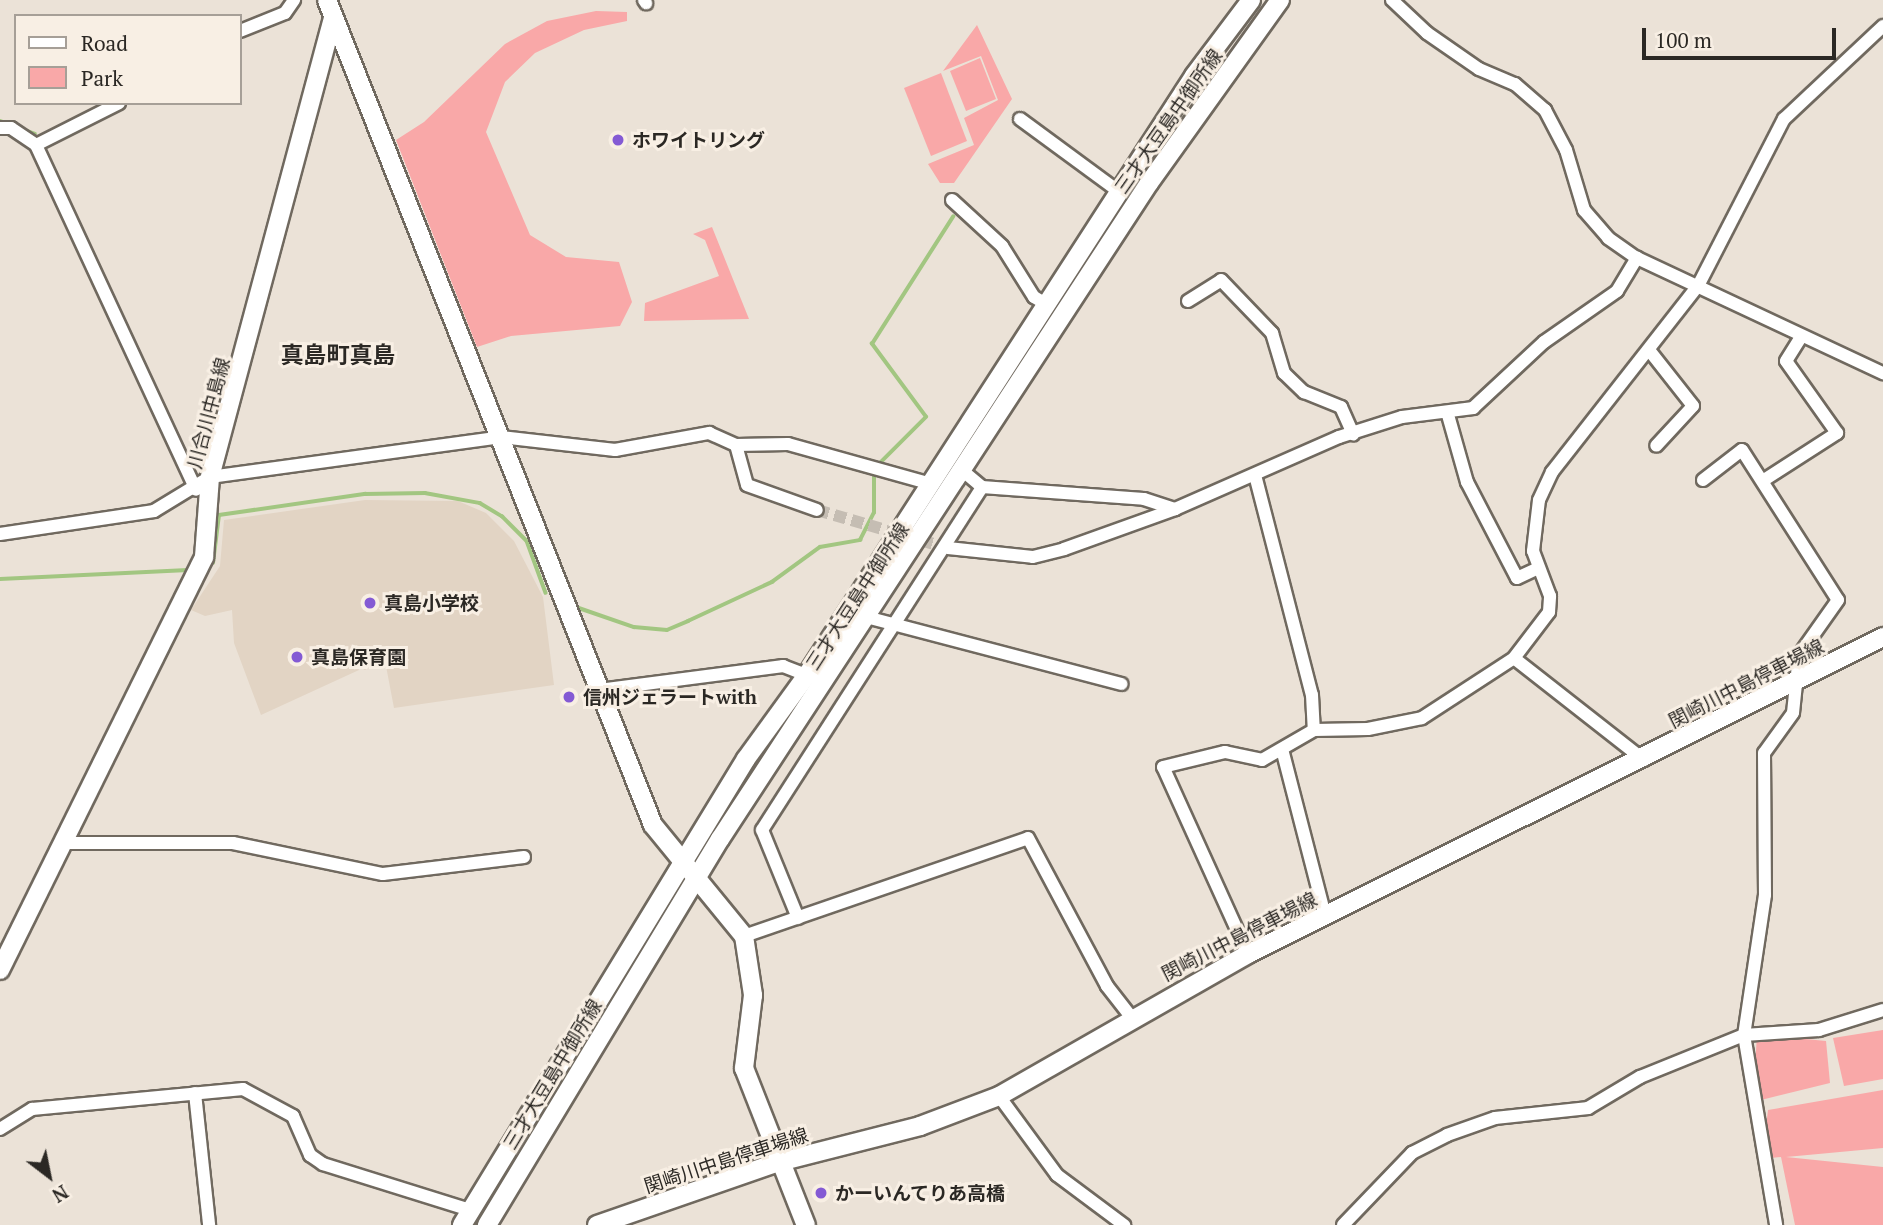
<!DOCTYPE html>
<html>
<head>
<meta charset="utf-8">
<style>
	body { margin:0 }
	#map { position:relative; width:1883px; height:1225px; overflow:hidden; background:#ebe2d7; font-family:"PT Serif","Noto Sans JP",serif }
	div>[style] { position:absolute }
	.built>* { inset:0; background:#e2d4c4 }
	.green>* { inset:0; background:#f9a8a8 }
	.stream>* { height:3.5px; margin:-1.75px; padding:0 1.75px; transform-origin:1.75px; border-radius:1.75px; background:#a2c681 }
	.street-tunnel>* { height:12px; margin-top:-6px; transform-origin:0; background:repeating-linear-gradient(90deg,#c5bdb3 0 12px,transparent 0 18px) }
	.roads { filter:drop-shadow(2px 0 #70695f) drop-shadow(-2px 0 #70695f) drop-shadow(0 2px #70695f) drop-shadow(0 -2px #70695f) }
	.street>* { height:12px; margin:-6px; padding:0 6px; transform-origin:6px; border-radius:6px; background:#fff }
	.secondary>* { height:18px; margin:-9px; padding:0 9px; transform-origin:9px; border-radius:9px; background:#fff }
	.dots>* { width:19px; height:19px; translate:-50% -50%; box-sizing:border-box; border:4px solid #f8efe4; border-radius:50% }
	span { translate:-50% -50%; white-space:nowrap; text-align:center; line-height:1.15; -webkit-text-stroke:6px #f8efe4; paint-order:stroke }
	.street-label { font-size:19px; color:#2b2824 }
	.poi-label { font-size:19px; color:#2b2824; font-weight:700 }
	.left { translate:0 -50%; text-align:left }
	.quarter-label { font-size:23px; color:#2b2824; font-weight:700 }
	.legend { position:absolute; left:14px; top:14px; width:228px; height:91px; box-sizing:border-box; background:#f8efe4; border:2px solid #a69f97; margin:0; padding:9px 12px; list-style:none; font-size:21px; color:#2b2824 }
	.legend li { display:flex; align-items:center; gap:14px; height:35px }
	.legend b { width:35px; border:2px solid #a69f97 }
	.north { position:absolute; left:14px; top:1141px; width:70px; height:70px; -webkit-text-stroke:5px #f8efe4; paint-order:stroke; rotate:148deg; font-size:19px; font-weight:700; line-height:28px; text-align:center; color:#2b2824 }
	.north::after { content:''; display:block; margin:auto; width:24px; height:32px; background:#2b2824; clip-path:polygon(50% 0,100% 100%,50% 72%,0 100%) }
	.scale { position:absolute; left:1642px; top:28px; width:194px; height:32px; box-sizing:border-box; border:4px solid #2b2824; border-top:0; padding-left:9px; font-size:21px; line-height:24px; white-space:nowrap; color:#2b2824; -webkit-text-stroke:5px #f8efe4; paint-order:stroke }
</style>
</head>
<body>
<div id="map">
	<div class="built">
		<i style="clip-path:polygon(365px 500px,458px 501px,486px 513px,514px 541px,543px 597px,554px 685px,394px 708px,386px 666px,364px 670px,350px 644px,359px 670px,261px 715px,234px 643px,232px 610px,205px 616px,191px 610px,220px 566px,224px 520px)"></i>
	</div>
	<div class="green">
		<i style="clip-path:polygon(596px 11px,627px 12px,627px 21px,584px 30px,535px 53px,505px 82px,486px 132px,530px 235px,566px 257px,619px 262px,632px 302px,620px 326px,511px 336px,477px 347px,396px 140px,424px 122px,505px 44px,547px 21px)"></i>
		<i style="clip-path:polygon(977px 25px,1012px 99px,954px 183px,940px 183px,928px 164px,974px 145px,964px 118px,998px 100px,981px 56px,943px 71px)"></i>
		<i style="clip-path:polygon(980px 58px,996px 99px,966px 111px,950px 71px)"></i>
		<i style="clip-path:polygon(941px 73px,967px 141px,931px 156px,904px 88px)"></i>
		<i style="clip-path:polygon(712px 227px,749px 319px,644px 321px,645px 303px,719px 276px,705px 240px,693px 234px)"></i>
		<i style="clip-path:polygon(1883px 1030px,1883px 1079px,1844px 1086px,1833px 1038px)"></i>
		<i style="clip-path:polygon(1757px 1034px,1826px 1041px,1830px 1083px,1753px 1102px)"></i>
		<i style="clip-path:polygon(1883px 1090px,1883px 1148px,1786px 1157px,1883px 1167px,1883px 1225px,1795px 1225px,1781px 1157px,1762px 1159px,1768px 1110px)"></i>
	</div>
	<div class="stream">
		<i style="left:272px;top:25px;width:19px;rotate:-28deg"></i>
		<i style="left:0;top:121px;width:37px;rotate:20deg"></i>
		<i style="left:880px;top:463px;width:65px;rotate:-45deg"></i>
		<i style="left:926px;top:417px;width:91px;rotate:-126.5deg"></i>
		<i style="left:872px;top:344px;width:151px;rotate:-57.5deg"></i>
		<i style="left:213px;top:563px;width:48px;rotate:-82.9deg"></i>
		<i style="left:219px;top:515px;width:148px;rotate:-8.2deg"></i>
		<i style="left:365px;top:494px;width:60px;rotate:-1deg"></i>
		<i style="left:425px;top:493px;width:56px;rotate:10.3deg"></i>
		<i style="left:480px;top:503px;width:26px;rotate:31deg"></i>
		<i style="left:502px;top:516px;width:35px;rotate:45deg"></i>
		<i style="left:527px;top:541px;width:55px;rotate:69.9deg"></i>
		<i style="left:0;top:579px;width:188px;rotate:-2.7deg"></i>
		<i style="left:579px;top:608px;width:58px;rotate:19.1deg"></i>
		<i style="left:634px;top:627px;width:33px;rotate:5deg"></i>
		<i style="left:667px;top:630px;width:23px;rotate:-23deg"></i>
		<i style="left:688px;top:621px;width:93px;rotate:-24.9deg"></i>
		<i style="left:772px;top:582px;width:59px;rotate:-36.1deg"></i>
		<i style="left:820px;top:547px;width:41px;rotate:-9.9deg"></i>
		<i style="left:860px;top:540px;width:30px;rotate:-63deg"></i>
		<i style="left:874px;top:513px;width:38px;rotate:-90deg"></i>
	</div>
	<div class="street-tunnel">
		<i style="left:817px;top:510px;width:136px;rotate:16.2deg"></i>
	</div>
	<div class="roads">
		<div class="street">
			<i style="left:644px;top:0;width:4px;rotate:56deg"></i>
			<i style="left:1392px;top:0;width:48px;rotate:43.3deg"></i>
			<i style="left:1427px;top:33px;width:63px;rotate:34.7deg"></i>
			<i style="left:1479px;top:69px;width:39px;rotate:23deg"></i>
			<i style="left:1515px;top:84px;width:40px;rotate:41deg"></i>
			<i style="left:1545px;top:110px;width:45px;rotate:62.3deg"></i>
			<i style="left:1566px;top:150px;width:63px;rotate:73.3deg"></i>
			<i style="left:1584px;top:210px;width:37px;rotate:49deg"></i>
			<i style="left:1608px;top:238px;width:35px;rotate:35deg"></i>
			<i style="left:1637px;top:258px;width:272px;rotate:25.1deg"></i>
			<i style="left:240px;top:31px;width:48px;rotate:-21.8deg"></i>
			<i style="left:285px;top:13px;width:16px;rotate:-55deg"></i>
			<i style="left:1020px;top:119px;width:122px;rotate:36.3deg"></i>
			<i style="left:0;top:128px;width:11px"></i>
			<i style="left:11px;top:128px;width:30px;rotate:34deg"></i>
			<i style="left:36px;top:145px;width:380px;rotate:65.1deg"></i>
			<i style="left:36px;top:145px;width:93px;rotate:-26.8deg"></i>
			<i style="left:952px;top:200px;width:68px;rotate:42.6deg"></i>
			<i style="left:1002px;top:246px;width:60px;rotate:57.9deg"></i>
			<i style="left:1034px;top:297px;width:14px;rotate:30deg"></i>
			<i style="left:1188px;top:301px;width:39px;rotate:-32deg"></i>
			<i style="left:1221px;top:280px;width:74px;rotate:46.1deg"></i>
			<i style="left:1272px;top:333px;width:42px;rotate:73.3deg"></i>
			<i style="left:1284px;top:373px;width:28px;rotate:44deg"></i>
			<i style="left:1304px;top:392px;width:40px;rotate:22deg"></i>
			<i style="left:1341px;top:407px;width:30px;rotate:66deg"></i>
			<i style="left:1649px;top:350px;width:71px;rotate:51.8deg"></i>
			<i style="left:1693px;top:406px;width:54px;rotate:132.8deg"></i>
			<i style="left:1448px;top:415px;width:70px;rotate:74.2deg"></i>
			<i style="left:1467px;top:482px;width:108px;rotate:62.5deg"></i>
			<i style="left:1517px;top:578px;width:21px;rotate:-25deg"></i>
			<i style="left:736px;top:445px;width:41px;rotate:74.6deg"></i>
			<i style="left:747px;top:485px;width:74px;rotate:19.7deg"></i>
			<i style="left:963px;top:471px;width:25px;rotate:40deg"></i>
			<i style="left:982px;top:487px;width:162px;rotate:4.2deg"></i>
			<i style="left:1144px;top:499px;width:33px;rotate:18deg"></i>
			<i style="left:1255px;top:475px;width:227px;rotate:75.5deg"></i>
			<i style="left:1312px;top:695px;width:35px;rotate:87deg"></i>
			<i style="left:1703px;top:480px;width:49px;rotate:-37.6deg"></i>
			<i style="left:1742px;top:450px;width:178px;rotate:57.4deg"></i>
			<i style="left:1838px;top:600px;width:67px;rotate:125.3deg"></i>
			<i style="left:1799px;top:655px;width:58px;rotate:95.9deg"></i>
			<i style="left:1793px;top:713px;width:49px;rotate:125.9deg"></i>
			<i style="left:1764px;top:753px;width:142px;rotate:89.6deg"></i>
			<i style="left:1765px;top:895px;width:142px;rotate:98.5deg"></i>
			<i style="left:1744px;top:1035px;width:193px;rotate:80.4deg"></i>
			<i style="left:1764px;top:480px;width:87px;rotate:-32.8deg"></i>
			<i style="left:1837px;top:433px;width:88px;rotate:-125.3deg"></i>
			<i style="left:1786px;top:361px;width:28px;rotate:-58deg"></i>
			<i style="left:0;top:534px;width:156px;rotate:-8.5deg"></i>
			<i style="left:154px;top:511px;width:66px;rotate:-31.3deg"></i>
			<i style="left:210px;top:477px;width:294px;rotate:-7.8deg"></i>
			<i style="left:501px;top:437px;width:115px;rotate:6.5deg"></i>
			<i style="left:615px;top:450px;width:96px;rotate:-10.3deg"></i>
			<i style="left:709px;top:433px;width:30px;rotate:24deg"></i>
			<i style="left:736px;top:445px;width:52px;rotate:-1.1deg"></i>
			<i style="left:788px;top:444px;width:148px;rotate:15.6deg"></i>
			<i style="left:948px;top:548px;width:85px;rotate:6deg"></i>
			<i style="left:1033px;top:557px;width:32px;rotate:-14deg"></i>
			<i style="left:1064px;top:549px;width:118px;rotate:-19.8deg"></i>
			<i style="left:1175px;top:509px;width:179px;rotate:-23.7deg"></i>
			<i style="left:1339px;top:437px;width:66px;rotate:-17.6deg"></i>
			<i style="left:1402px;top:417px;width:72px;rotate:-7.2deg"></i>
			<i style="left:1473px;top:408px;width:97px;rotate:-42.9deg"></i>
			<i style="left:1544px;top:342px;width:89px;rotate:-34.9deg"></i>
			<i style="left:1617px;top:291px;width:39px;rotate:-59deg"></i>
			<i style="left:870px;top:618px;width:260px;rotate:14.7deg"></i>
			<i style="left:599px;top:690px;width:186px;rotate:-7.4deg"></i>
			<i style="left:783px;top:666px;width:26px;rotate:21deg"></i>
			<i style="left:1283px;top:753px;width:167px;rotate:75.5deg"></i>
			<i style="left:1644px;top:760px;width:165px;rotate:-141.9deg"></i>
			<i style="left:1514px;top:658px;width:58px;rotate:-52.7deg"></i>
			<i style="left:1549px;top:612px;width:16px;rotate:-86deg"></i>
			<i style="left:1550px;top:596px;width:48px;rotate:-110.7deg"></i>
			<i style="left:1533px;top:551px;width:51px;rotate:-83.3deg"></i>
			<i style="left:1539px;top:500px;width:31px;rotate:-65deg"></i>
			<i style="left:1552px;top:472px;width:236px;rotate:-51.9deg"></i>
			<i style="left:1698px;top:286px;width:188px;rotate:-62.8deg"></i>
			<i style="left:1784px;top:119px;width:136px;rotate:-43.2deg"></i>
			<i style="left:63px;top:843px;width:170px"></i>
			<i style="left:233px;top:843px;width:153px;rotate:11.7deg"></i>
			<i style="left:383px;top:874px;width:142px;rotate:-6.9deg"></i>
			<i style="left:798px;top:918px;width:95px;rotate:-112.2deg"></i>
			<i style="left:762px;top:830px;width:407px;rotate:-57.3deg"></i>
			<i style="left:744px;top:936px;width:300px;rotate:-19deg"></i>
			<i style="left:1028px;top:838px;width:168px;rotate:61.9deg"></i>
			<i style="left:1107px;top:986px;width:39px;rotate:52deg"></i>
			<i style="left:1248px;top:954px;width:205px;rotate:-114.4deg"></i>
			<i style="left:1163px;top:767px;width:64px;rotate:-13.6deg"></i>
			<i style="left:1225px;top:752px;width:38px;rotate:12deg"></i>
			<i style="left:1262px;top:760px;width:60px;rotate:-30deg"></i>
			<i style="left:1314px;top:730px;width:54px;rotate:-1.1deg"></i>
			<i style="left:1368px;top:729px;width:55px;rotate:-11.5deg"></i>
			<i style="left:1422px;top:718px;width:110px;rotate:-33.1deg"></i>
			<i style="left:195px;top:1093px;width:133px;rotate:83.9deg"></i>
			<i style="left:999px;top:1096px;width:98px;rotate:53.7deg"></i>
			<i style="left:1057px;top:1175px;width:84px;rotate:36.7deg"></i>
			<i style="left:0;top:1129px;width:38px;rotate:-32deg"></i>
			<i style="left:32px;top:1109px;width:212px;rotate:-5.4deg"></i>
			<i style="left:243px;top:1089px;width:57px;rotate:28.4deg"></i>
			<i style="left:293px;top:1116px;width:43px;rotate:66.4deg"></i>
			<i style="left:310px;top:1155px;width:16px;rotate:35deg"></i>
			<i style="left:323px;top:1164px;width:154px;rotate:17.4deg"></i>
			<i style="left:1343px;top:1225px;width:100px;rotate:-46.2deg"></i>
			<i style="left:1412px;top:1153px;width:39px;rotate:-27deg"></i>
			<i style="left:1447px;top:1135px;width:51px;rotate:-19.5deg"></i>
			<i style="left:1495px;top:1118px;width:94px;rotate:-6.1deg"></i>
			<i style="left:1588px;top:1108px;width:61px;rotate:-30.8deg"></i>
			<i style="left:1640px;top:1077px;width:112px;rotate:-22deg"></i>
			<i style="left:1744px;top:1035px;width:75px;rotate:-3.8deg"></i>
			<i style="left:1819px;top:1030px;width:67px;rotate:-17.4deg"></i>
		</div>
		<div class="secondary">
			<i style="left:327px;top:0;width:887px;rotate:68.44deg"></i>
			<i style="left:653px;top:825px;width:144px;rotate:50.7deg"></i>
			<i style="left:744px;top:936px;width:60px;rotate:81.3deg"></i>
			<i style="left:753px;top:995px;width:74px;rotate:97deg"></i>
			<i style="left:744px;top:1068px;width:169px;rotate:68.5deg"></i>
			<i style="left:0;top:970px;width:461px;rotate:-63.7deg"></i>
			<i style="left:204px;top:557px;width:80px;rotate:-85.7deg"></i>
			<i style="left:210px;top:477px;width:476px;rotate:-75deg"></i>
			<i style="left:462px;top:1225px;width:546px;rotate:-58.64deg"></i>
			<i style="left:746px;top:759px;width:104px;rotate:-54deg"></i>
			<i style="left:807px;top:675px;width:713px;rotate:-57.13deg"></i>
			<i style="left:1194px;top:76px;width:95px;rotate:-53.1deg"></i>
			<i style="left:487px;top:1225px;width:451px;rotate:-58.9deg"></i>
			<i style="left:720px;top:839px;width:784px;rotate:-56.82deg"></i>
			<i style="left:1149px;top:183px;width:225px;rotate:-54.4deg"></i>
			<i style="left:597px;top:1225px;width:193px;rotate:-19.1deg"></i>
			<i style="left:779px;top:1162px;width:146px;rotate:-14.3deg"></i>
			<i style="left:920px;top:1126px;width:85px;rotate:-20.8deg"></i>
			<i style="left:999px;top:1096px;width:287px;rotate:-29.7deg"></i>
			<i style="left:1248px;top:954px;width:710px;rotate:-26.53deg"></i>
		</div>
	</div>
	<div class="dots">
		<i style="left:618px;top:140px;background:#845ad4"></i>
		<i style="left:370px;top:603px;background:#845ad4"></i>
		<i style="left:297px;top:657px;background:#845ad4"></i>
		<i style="left:569px;top:697px;background:#845ad4"></i>
		<i style="left:821px;top:1193px;background:#845ad4"></i>
	</div>
	<div class="street-label">
		<span style="left:1168px;top:121px;rotate:-55deg">三才大豆島中御所線</span>
		<span style="left:208px;top:413px;rotate:-75deg">川合川中島線</span>
		<span style="left:857px;top:596px;rotate:-57deg">三才大豆島中御所線</span>
		<span style="left:1746px;top:683px;rotate:-27deg">関崎川中島停車場線</span>
		<span style="left:1239px;top:936px;rotate:-27deg">関崎川中島停車場線</span>
		<span style="left:552px;top:1074px;rotate:-59deg">三才大豆島中御所線</span>
		<span style="left:726px;top:1160px;rotate:-18deg">関崎川中島停車場線</span>
	</div>
	<div class="poi-label">
		<span class="left" style="left:632px;top:140px">ホワイトリング</span>
		<span class="left" style="left:384px;top:603px">真島小学校</span>
		<span class="left" style="left:311px;top:657px">真島保育園</span>
		<span class="left" style="left:583px;top:697px">信州ジェラートwith</span>
		<span class="left" style="left:835px;top:1193px">かーいんてりあ高橋</span>
	</div>
	<div class="quarter-label">
		<span style="left:338px;top:355px">真島町真島</span>
	</div>
	<ul class="legend">
	<li><b style="height:9px;background:#fff"></b>Road</li>
	<li><b style="height:19px;background:#f9a8a8"></b>Park</li>
	</ul>
	<div class="north">N</div>
	<div class="scale">100 m</div>
</div>
</body>
</html>
